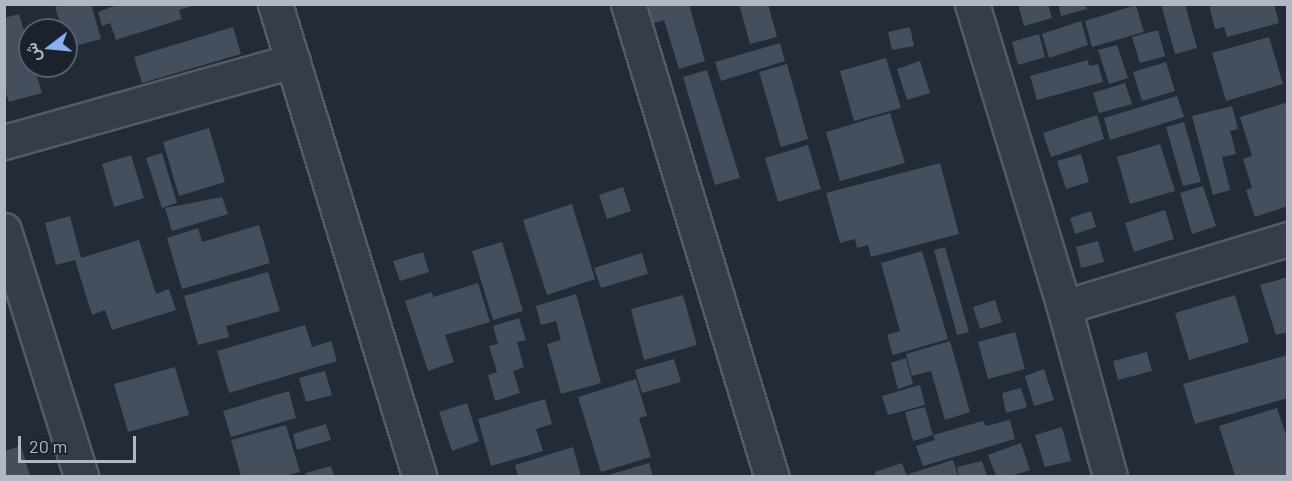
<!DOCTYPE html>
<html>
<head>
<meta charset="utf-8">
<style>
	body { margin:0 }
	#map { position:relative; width:1292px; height:481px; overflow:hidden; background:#232b38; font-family:Barlow,Vazirmatn,sans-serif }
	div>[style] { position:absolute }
	.building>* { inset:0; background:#444e5c }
	.roads { filter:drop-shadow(2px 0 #545b66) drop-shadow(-2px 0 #545b66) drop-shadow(0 2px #545b66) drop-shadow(0 -2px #545b66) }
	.minor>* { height:33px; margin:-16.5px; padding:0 16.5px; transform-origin:16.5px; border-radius:16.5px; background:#363d48 }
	span { translate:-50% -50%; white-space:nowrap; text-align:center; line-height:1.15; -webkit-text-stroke:6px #1c222d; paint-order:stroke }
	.frame { position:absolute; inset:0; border:6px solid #b1b8c4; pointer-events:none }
	.north { position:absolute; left:18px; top:18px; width:60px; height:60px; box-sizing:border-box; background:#1c222d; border:2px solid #585e69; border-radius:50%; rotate:254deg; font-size:16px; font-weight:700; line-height:24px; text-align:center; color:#b1b8c4 }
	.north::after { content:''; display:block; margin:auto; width:21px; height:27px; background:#8baef0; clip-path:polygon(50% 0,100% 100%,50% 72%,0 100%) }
	.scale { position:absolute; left:18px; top:436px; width:118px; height:27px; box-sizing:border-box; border:3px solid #b1b8c4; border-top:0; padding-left:8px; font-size:18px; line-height:21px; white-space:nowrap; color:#b1b8c4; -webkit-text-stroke:4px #1c222d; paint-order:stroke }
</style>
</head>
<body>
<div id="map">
	<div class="building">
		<i style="clip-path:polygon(65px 4px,91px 4px,101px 39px,67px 48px,66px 30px,62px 30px,55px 7px)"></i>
		<i style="clip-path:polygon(119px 4px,195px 4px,195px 5px,179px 10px,182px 19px,116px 40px,110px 23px,102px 26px,98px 12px)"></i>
		<i style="clip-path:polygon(639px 4px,689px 4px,705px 61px,679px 69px,664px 20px,645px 26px)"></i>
		<i style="clip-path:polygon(739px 4px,768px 4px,777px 37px,750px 44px)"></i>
		<i style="clip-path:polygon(1018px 4px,1048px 4px,1052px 18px,1024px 26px)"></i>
		<i style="clip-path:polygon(1058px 4px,1085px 4px,1087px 9px,1061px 16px)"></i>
		<i style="clip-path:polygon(1161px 4px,1185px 4px,1197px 48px,1175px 54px)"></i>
		<i style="clip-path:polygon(1209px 4px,1274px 4px,1279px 23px,1227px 37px,1224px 27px,1215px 29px)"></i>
		<i style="clip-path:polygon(1136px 5px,1144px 32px,1092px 47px,1085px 21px)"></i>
		<i style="clip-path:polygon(19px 14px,30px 51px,30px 66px,34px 66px,42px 93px,9px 102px,4px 89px,4px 18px)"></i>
		<i style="clip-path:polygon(1081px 21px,1088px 45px,1049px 58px,1042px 34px)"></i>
		<i style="clip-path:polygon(233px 27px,241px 54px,142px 83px,134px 57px)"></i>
		<i style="clip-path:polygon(910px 27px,914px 46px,892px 50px,888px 32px)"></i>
		<i style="clip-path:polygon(1158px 30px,1165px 56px,1140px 63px,1132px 37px)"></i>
		<i style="clip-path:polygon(1039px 34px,1045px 57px,1018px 65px,1012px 42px)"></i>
		<i style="clip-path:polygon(1269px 37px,1283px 84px,1226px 101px,1212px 53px)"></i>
		<i style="clip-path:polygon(780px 43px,785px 61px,721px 81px,715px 62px)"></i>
		<i style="clip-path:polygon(1117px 45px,1128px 78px,1109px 84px,1098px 50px)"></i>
		<i style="clip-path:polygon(886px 58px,901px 108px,854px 121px,840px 71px)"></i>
		<i style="clip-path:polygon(1088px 60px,1089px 66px,1098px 64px,1103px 82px,1037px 100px,1030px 76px)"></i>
		<i style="clip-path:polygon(920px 61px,930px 93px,907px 100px,897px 69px)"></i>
		<i style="clip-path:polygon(1166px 62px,1175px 91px,1142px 101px,1133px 72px)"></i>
		<i style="clip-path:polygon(787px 64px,808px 139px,781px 147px,759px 72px)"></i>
		<i style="clip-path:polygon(707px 70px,740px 178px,715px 185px,683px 77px)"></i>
		<i style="clip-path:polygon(1125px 83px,1132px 104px,1099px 113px,1093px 93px)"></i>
		<i style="clip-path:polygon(1177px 96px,1184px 117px,1110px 140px,1104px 118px)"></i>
		<i style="clip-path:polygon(1288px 102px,1288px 206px,1255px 217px,1246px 190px,1252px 188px,1243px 159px,1252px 156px,1240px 117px)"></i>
		<i style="clip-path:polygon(1232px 106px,1238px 129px,1230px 131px,1236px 154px,1222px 157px,1230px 190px,1213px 195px,1192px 116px)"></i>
		<i style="clip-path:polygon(890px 113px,905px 163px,840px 181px,826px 132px)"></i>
		<i style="clip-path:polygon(1097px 115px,1104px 139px,1051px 157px,1043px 133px)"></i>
		<i style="clip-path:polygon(1184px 122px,1201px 182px,1183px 186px,1166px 127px)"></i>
		<i style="clip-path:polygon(209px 128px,225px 182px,179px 196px,163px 142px)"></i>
		<i style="clip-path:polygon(1160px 144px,1175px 191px,1130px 204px,1117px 157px)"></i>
		<i style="clip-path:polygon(808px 145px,821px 189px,778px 202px,765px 158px)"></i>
		<i style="clip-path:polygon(162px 153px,177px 203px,162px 208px,146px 158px)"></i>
		<i style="clip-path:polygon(1081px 154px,1089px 182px,1066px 189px,1057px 161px)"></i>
		<i style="clip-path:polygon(131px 155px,144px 198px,114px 207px,102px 164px)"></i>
		<i style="clip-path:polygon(940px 163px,959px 234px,871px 257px,868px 245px,857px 248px,855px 239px,840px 243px,826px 193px)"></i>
		<i style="clip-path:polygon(1203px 186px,1216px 226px,1192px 234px,1180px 193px)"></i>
		<i style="clip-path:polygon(623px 187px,631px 211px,607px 219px,599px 195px)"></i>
		<i style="clip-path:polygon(222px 197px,228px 214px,172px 231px,165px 208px)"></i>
		<i style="clip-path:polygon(572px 204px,595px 279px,547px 295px,523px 220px)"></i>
		<i style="clip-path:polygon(1165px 210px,1174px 239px,1134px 252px,1125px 223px)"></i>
		<i style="clip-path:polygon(1091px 211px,1096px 227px,1075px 234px,1070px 218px)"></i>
		<i style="clip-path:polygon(70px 216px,81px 258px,139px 240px,156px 294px,169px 289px,176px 310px,112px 330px,105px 310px,92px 315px,75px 260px,56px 265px,45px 223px)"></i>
		<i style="clip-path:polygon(259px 225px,270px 263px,182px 289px,167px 238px,198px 228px,202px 242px)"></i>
		<i style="clip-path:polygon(1098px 241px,1104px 262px,1081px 268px,1076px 247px)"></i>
		<i style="clip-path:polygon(502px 242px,523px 311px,493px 320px,472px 251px)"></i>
		<i style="clip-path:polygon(945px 247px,969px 332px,957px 335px,934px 250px)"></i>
		<i style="clip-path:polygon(922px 251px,948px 339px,893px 355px,887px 335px,900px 331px,881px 263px)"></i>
		<i style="clip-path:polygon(423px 252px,429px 272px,400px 281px,393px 261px)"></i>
		<i style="clip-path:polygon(642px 253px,648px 274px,601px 288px,594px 268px)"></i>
		<i style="clip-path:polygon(268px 272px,280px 311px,226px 326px,229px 337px,198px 345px,184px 296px)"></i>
		<i style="clip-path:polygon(1288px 277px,1288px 332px,1276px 335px,1260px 285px)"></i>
		<i style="clip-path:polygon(478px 283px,490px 322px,445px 335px,454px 362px,428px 371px,405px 301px,432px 292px,433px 297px)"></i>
		<i style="clip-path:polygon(576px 294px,601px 383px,561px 394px,547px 344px,561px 340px,556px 321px,541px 325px,536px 306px)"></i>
		<i style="clip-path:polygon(683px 295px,697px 345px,644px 360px,631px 309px)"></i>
		<i style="clip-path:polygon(1235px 295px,1249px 342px,1189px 360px,1175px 313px)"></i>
		<i style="clip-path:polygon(995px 300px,1002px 322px,980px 329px,973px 307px)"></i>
		<i style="clip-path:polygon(519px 318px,526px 340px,517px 342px,524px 367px,513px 371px,520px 393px,495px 401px,488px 375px,497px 372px,489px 346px,498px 344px,493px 326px)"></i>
		<i style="clip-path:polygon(305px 325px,312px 347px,331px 341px,337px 361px,229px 393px,217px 351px)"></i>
		<i style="clip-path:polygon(1015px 332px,1025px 369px,988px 379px,978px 342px)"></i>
		<i style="clip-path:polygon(950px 341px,970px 412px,945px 420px,931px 371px,912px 376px,906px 354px)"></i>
		<i style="clip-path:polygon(1147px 352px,1152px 371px,1118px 380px,1113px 361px)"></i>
		<i style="clip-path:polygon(1288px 355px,1288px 398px,1195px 424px,1183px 384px)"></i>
		<i style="clip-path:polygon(906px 358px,913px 384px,898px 389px,891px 363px)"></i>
		<i style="clip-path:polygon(674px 359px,681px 382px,642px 393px,635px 370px)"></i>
		<i style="clip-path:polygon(175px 367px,189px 415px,128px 432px,114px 384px)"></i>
		<i style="clip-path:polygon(1044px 369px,1054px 400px,1034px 406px,1025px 376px)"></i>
		<i style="clip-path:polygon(325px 371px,332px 395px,306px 402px,299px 378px)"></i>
		<i style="clip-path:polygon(636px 379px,647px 416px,639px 418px,651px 457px,601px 472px,578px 397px)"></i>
		<i style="clip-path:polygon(920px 385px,925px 405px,888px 415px,882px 396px)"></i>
		<i style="clip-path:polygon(1021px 388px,1027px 407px,1006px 413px,1002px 393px)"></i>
		<i style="clip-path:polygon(289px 391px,296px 418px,231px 437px,223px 411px)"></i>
		<i style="clip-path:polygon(545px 399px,552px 424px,536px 429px,543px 451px,491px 466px,478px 419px)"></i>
		<i style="clip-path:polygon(467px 403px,479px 441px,452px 451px,439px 412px)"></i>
		<i style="clip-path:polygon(925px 407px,933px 435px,913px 441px,905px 412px)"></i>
		<i style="clip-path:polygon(1277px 408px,1288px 441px,1288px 476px,1235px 476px,1219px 426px)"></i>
		<i style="clip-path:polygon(1010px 420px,1015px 439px,923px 466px,916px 446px,935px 440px,933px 435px,983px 421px,986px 426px)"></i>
		<i style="clip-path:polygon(326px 424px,331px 440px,297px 450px,293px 434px)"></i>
		<i style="clip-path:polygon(286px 425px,300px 472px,285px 476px,241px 476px,231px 440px)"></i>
		<i style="clip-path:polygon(1062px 427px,1071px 461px,1045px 467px,1035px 435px)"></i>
		<i style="clip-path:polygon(1021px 443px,1030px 470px,1011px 476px,996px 476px,988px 455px)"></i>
		<i style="clip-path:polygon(21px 446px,30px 476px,4px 476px,4px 451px)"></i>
		<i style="clip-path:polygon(573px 447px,581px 476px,518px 476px,515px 465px)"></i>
		<i style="clip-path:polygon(953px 460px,958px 476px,910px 476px,909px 474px)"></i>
		<i style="clip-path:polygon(982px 461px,987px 476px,959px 476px,957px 467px)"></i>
		<i style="clip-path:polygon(649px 463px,653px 476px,605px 476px)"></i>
		<i style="clip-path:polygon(902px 463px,907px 476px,876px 476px,875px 472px)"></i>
		<i style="clip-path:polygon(331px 466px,334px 476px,306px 476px,305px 473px)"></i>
	</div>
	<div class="roads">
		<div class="minor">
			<i style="left:275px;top:4px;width:493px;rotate:73deg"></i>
			<i style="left:628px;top:4px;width:493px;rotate:73.1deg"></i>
			<i style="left:972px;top:4px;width:317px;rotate:73.1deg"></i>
			<i style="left:1064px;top:307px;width:175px;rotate:74.8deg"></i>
			<i style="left:4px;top:142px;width:300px;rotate:-15.7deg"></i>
			<i style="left:4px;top:230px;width:258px;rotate:72.6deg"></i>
			<i style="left:1064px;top:307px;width:234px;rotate:-16.9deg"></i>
		</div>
	</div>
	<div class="frame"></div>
	<div class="north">ش</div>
	<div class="scale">20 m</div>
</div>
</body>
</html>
